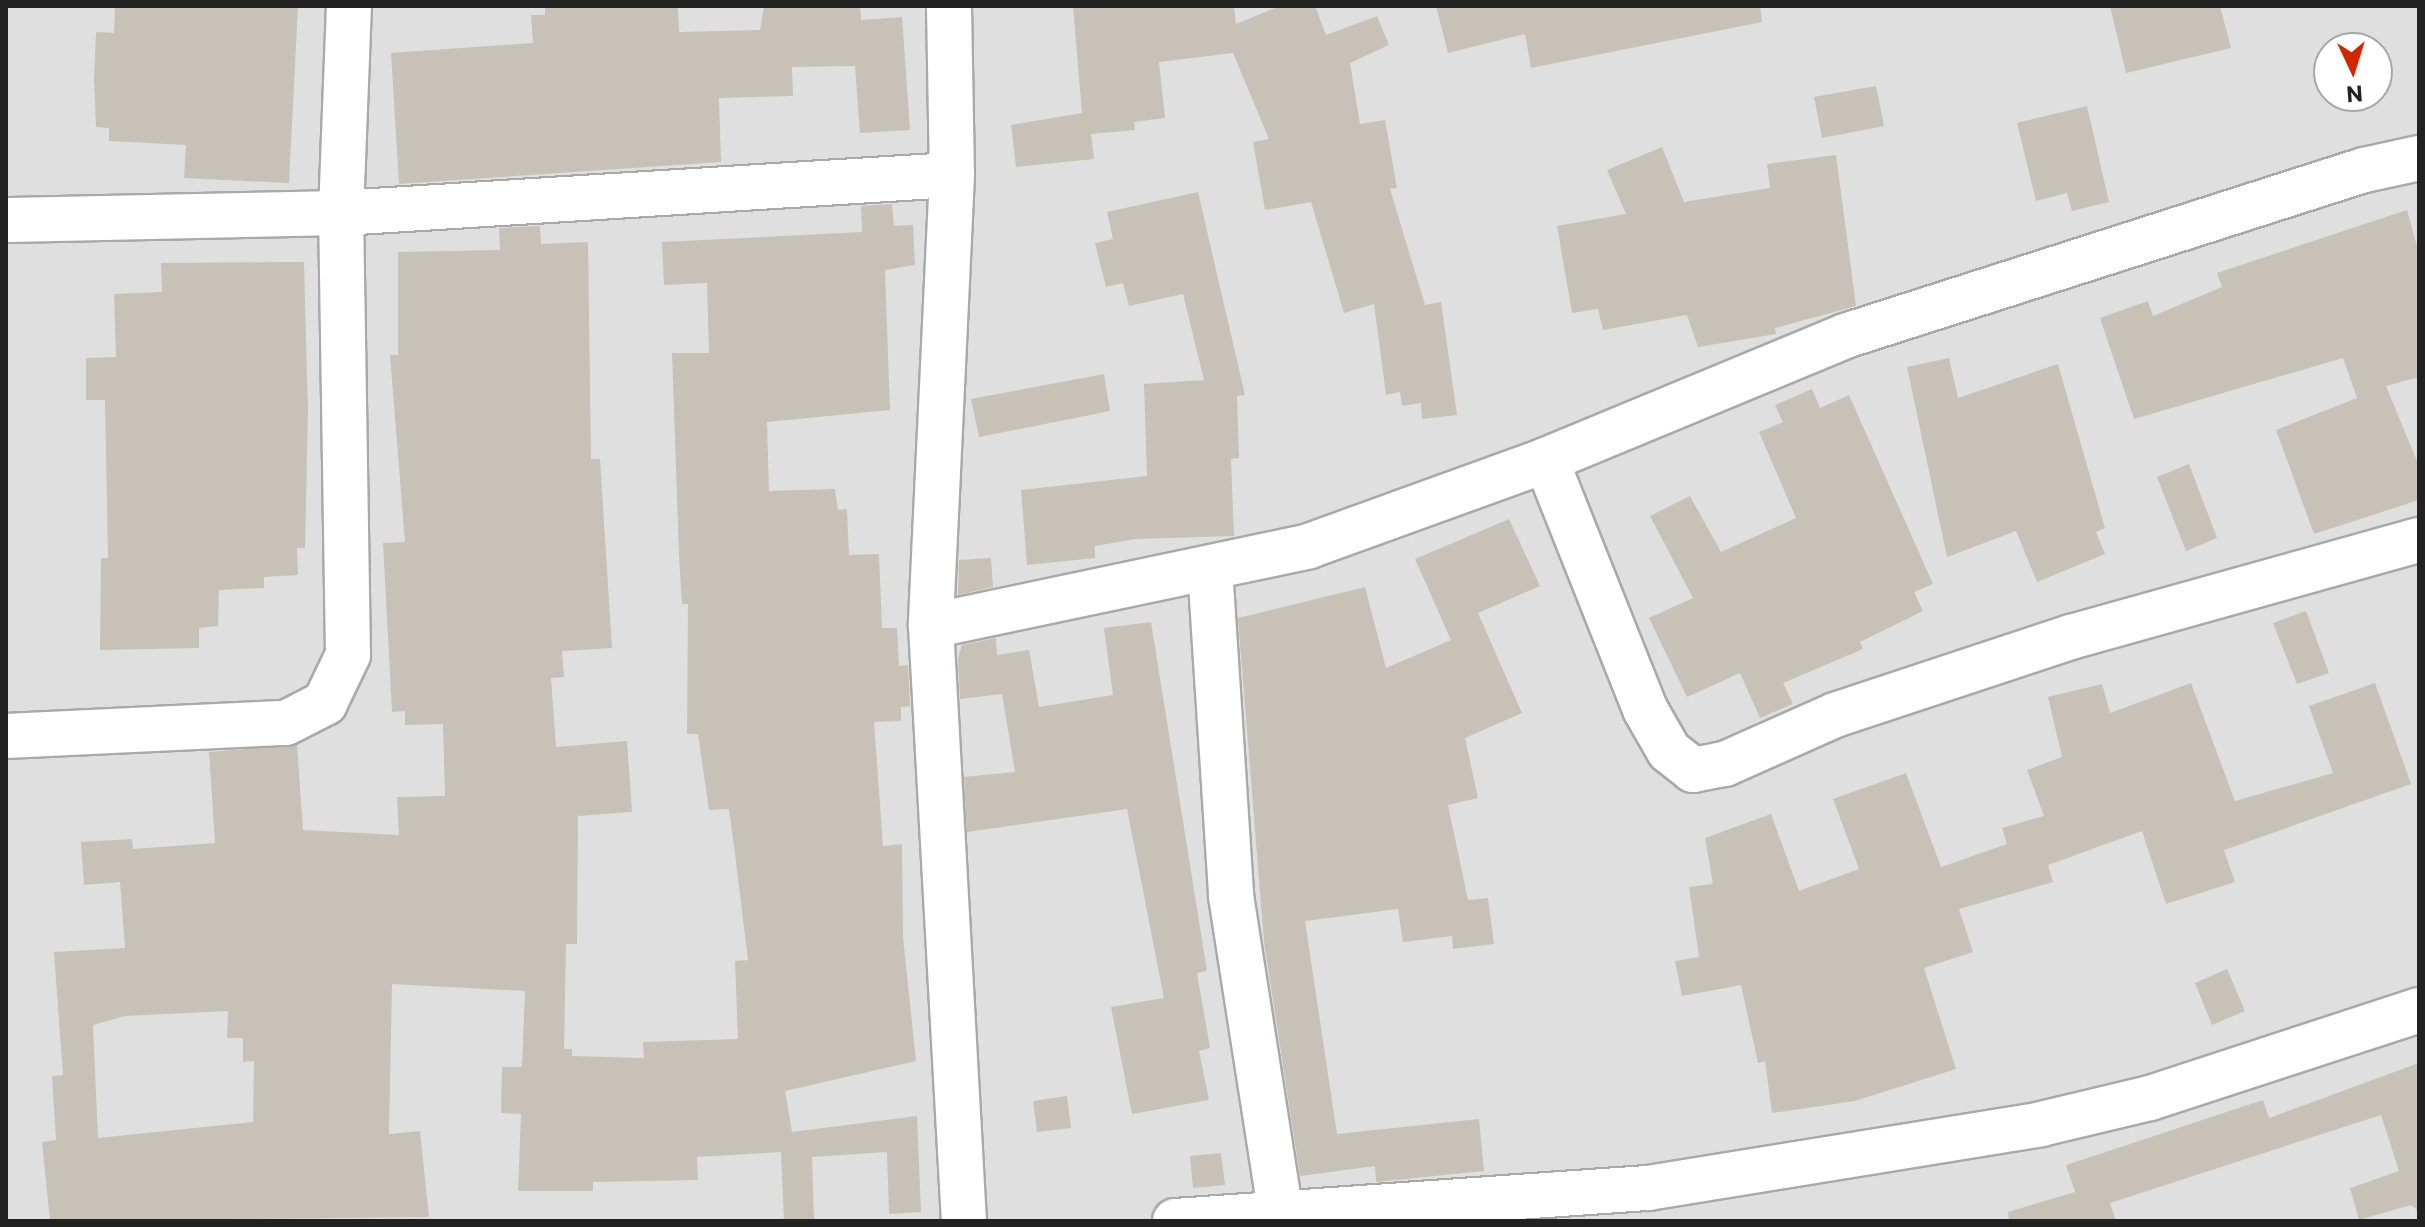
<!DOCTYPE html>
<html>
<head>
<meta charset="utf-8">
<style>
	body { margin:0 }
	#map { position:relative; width:2425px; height:1227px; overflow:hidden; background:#f2f1e8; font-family:Commissioner,sans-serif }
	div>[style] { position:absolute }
	.residential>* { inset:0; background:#e0dfdf }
	.building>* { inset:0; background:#c8c1b7 }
	.roads { filter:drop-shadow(2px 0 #a9a9a9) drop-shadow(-2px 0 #a9a9a9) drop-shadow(0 2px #a9a9a9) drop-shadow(0 -2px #a9a9a9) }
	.minor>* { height:44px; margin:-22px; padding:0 22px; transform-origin:22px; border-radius:22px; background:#fff }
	span { translate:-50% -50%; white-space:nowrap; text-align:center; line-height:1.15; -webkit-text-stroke:6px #fff; paint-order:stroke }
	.frame { position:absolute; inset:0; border:8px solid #222; pointer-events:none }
	.north { position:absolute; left:2313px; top:32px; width:80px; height:80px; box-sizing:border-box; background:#fff; border:2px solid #a7a7a7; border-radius:50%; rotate:176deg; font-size:22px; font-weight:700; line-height:32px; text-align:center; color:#222 }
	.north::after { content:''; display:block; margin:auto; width:28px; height:36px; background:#d32600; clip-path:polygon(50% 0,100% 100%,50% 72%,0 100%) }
</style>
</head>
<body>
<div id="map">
	<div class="residential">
		<i style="clip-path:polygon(evenodd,6px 6px,2419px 6px,2419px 1221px,6px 1221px,6px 6px,2329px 48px,2377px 48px,2377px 96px,2329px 96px,2329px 48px)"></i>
	</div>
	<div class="building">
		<i style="clip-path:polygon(115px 6px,298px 6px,289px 183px,184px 178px,186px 145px,109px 141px,109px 128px,96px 127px,94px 78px,96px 32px,114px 33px)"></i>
		<i style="clip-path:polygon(545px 6px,678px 6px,679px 32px,760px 30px,764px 6px,860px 6px,861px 20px,902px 17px,910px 130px,860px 133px,855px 66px,792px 67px,793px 96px,719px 98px,721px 162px,399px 184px,391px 53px,533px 43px,531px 15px,545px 15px)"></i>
		<i style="clip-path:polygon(1073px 6px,1234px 6px,1236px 24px,1280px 6px,1315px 6px,1326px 35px,1377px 16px,1389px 45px,1350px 63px,1360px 124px,1385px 120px,1397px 188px,1390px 189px,1425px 305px,1441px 302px,1457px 415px,1422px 419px,1421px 403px,1402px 406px,1400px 392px,1386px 395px,1374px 304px,1344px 313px,1311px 202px,1265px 210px,1253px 142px,1269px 139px,1233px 53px,1159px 62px,1165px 118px,1134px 122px,1135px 130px,1091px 134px,1094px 159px,1016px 167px,1011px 125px,1082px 113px)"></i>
		<i style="clip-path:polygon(1436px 6px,1760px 6px,1762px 22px,1531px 68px,1525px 34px,1448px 53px)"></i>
		<i style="clip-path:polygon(2110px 6px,2220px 6px,2231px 48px,2126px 73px)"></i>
		<i style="clip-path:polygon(1876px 86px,1884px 126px,1822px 138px,1814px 97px)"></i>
		<i style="clip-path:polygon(2087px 106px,2109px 202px,2072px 211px,2067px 193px,2036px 201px,2017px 123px)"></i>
		<i style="clip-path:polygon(1662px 147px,1684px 202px,1770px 188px,1767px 164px,1836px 155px,1856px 306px,1775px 328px,1776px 334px,1698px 347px,1687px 315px,1603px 330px,1598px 309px,1572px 313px,1557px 226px,1626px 214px,1607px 170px)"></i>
		<i style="clip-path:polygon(1198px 192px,1245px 395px,1237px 396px,1239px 458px,1231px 459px,1234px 536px,1136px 539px,1095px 546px,1095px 558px,1027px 565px,1021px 490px,1147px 476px,1144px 384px,1204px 380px,1183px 294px,1129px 306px,1123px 283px,1106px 287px,1095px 243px,1113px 239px,1107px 212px)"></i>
		<i style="clip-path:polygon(evenodd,892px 204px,894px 226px,913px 225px,915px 265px,885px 270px,890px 410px,767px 422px,769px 491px,835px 489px,838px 510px,847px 509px,849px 555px,879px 554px,882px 628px,897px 628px,899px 666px,908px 665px,910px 706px,901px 707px,901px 721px,874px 722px,883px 846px,902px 844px,903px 937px,916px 1061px,785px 1091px,792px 1132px,917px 1116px,921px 1212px,889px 1214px,887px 1152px,812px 1157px,814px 1221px,784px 1221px,781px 1152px,697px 1157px,698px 1180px,593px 1182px,593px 1191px,518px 1191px,521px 1114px,501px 1113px,502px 1067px,522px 1067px,525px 991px,392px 984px,389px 1134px,420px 1131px,429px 1217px,50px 1221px,42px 1142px,56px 1140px,52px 1076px,63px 1075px,54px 952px,125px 948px,120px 882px,84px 885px,81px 842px,132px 839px,133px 849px,215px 843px,209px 752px,297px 745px,303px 830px,399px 835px,397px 797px,445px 796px,443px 724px,405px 725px,405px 711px,392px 712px,383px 543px,405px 542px,390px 355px,398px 355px,398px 252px,500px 250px,499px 228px,540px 226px,541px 244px,588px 242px,591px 459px,600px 459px,612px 648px,562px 651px,564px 677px,551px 678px,556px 747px,627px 741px,632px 812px,578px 816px,577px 944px,566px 944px,564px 1049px,572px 1049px,572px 1056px,644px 1058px,643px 1042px,738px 1039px,735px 961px,748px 960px,735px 854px,729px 809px,709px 810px,698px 734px,687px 734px,688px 604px,682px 604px,679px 555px,672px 353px,709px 353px,707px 283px,664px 285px,662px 242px,862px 232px,861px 206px,892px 204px,228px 1011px,227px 1038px,243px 1038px,243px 1062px,254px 1061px,253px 1122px,98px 1138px,93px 1025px,125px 1016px,228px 1011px)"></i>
		<i style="clip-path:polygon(2407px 210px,2419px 253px,2419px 377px,2386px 386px,2419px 466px,2419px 500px,2314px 534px,2276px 430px,2357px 398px,2343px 358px,2134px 419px,2100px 318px,2148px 301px,2153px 316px,2222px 287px,2217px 273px)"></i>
		<i style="clip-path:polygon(304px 262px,308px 411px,305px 548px,297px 548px,298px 575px,264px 577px,264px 588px,219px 590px,218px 626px,199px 628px,199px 648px,100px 650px,101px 558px,108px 558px,105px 400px,86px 400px,86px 358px,116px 357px,114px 294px,162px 292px,161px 263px)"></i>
		<i style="clip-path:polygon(1949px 358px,1958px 398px,2058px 364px,2105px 528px,2096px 532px,2105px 554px,2037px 582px,2016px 531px,1947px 557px,1907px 367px)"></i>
		<i style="clip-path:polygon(1104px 374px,1110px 411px,979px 437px,971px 399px)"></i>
		<i style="clip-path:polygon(1812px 389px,1820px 408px,1849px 395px,1933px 584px,1914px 592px,1923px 611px,1860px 642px,1863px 649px,1783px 683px,1793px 704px,1760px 718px,1740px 673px,1687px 697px,1649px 618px,1693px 598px,1650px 516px,1690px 496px,1721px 552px,1796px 518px,1759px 432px,1783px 422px,1775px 405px)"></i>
		<i style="clip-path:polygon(2189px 464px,2217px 538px,2186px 551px,2157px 477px)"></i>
		<i style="clip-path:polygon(1509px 519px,1540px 586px,1478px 613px,1522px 713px,1465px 738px,1478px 798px,1448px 805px,1468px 900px,1488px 898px,1494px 944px,1453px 949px,1452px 936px,1403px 942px,1398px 909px,1305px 921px,1337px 1134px,1479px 1119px,1484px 1171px,1376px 1182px,1375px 1166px,1300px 1176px,1264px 942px,1238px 618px,1365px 587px,1386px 668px,1451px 640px,1415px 559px)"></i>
		<i style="clip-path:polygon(991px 558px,993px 587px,958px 595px,959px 560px)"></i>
		<i style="clip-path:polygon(2306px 611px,2329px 673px,2297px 684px,2273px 623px)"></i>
		<i style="clip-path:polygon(1151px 622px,1207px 971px,1197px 973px,1210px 1048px,1199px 1051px,1209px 1100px,1132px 1114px,1111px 1007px,1164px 998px,1127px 809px,967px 832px,964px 777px,1015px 772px,1002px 694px,960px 699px,958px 658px,962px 645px,996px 638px,997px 655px,1029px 650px,1039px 707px,1113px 695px,1104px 628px)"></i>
		<i style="clip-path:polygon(2191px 683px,2235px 801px,2333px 773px,2309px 706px,2375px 683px,2411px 784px,2224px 850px,2235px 882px,2166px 904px,2142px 831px,2048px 865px,2053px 882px,1959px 909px,1973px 952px,1924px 968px,1956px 1069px,1855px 1101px,1772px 1113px,1765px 1061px,1758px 1063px,1741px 985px,1682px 996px,1675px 961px,1699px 957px,1689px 887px,1713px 884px,1705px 838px,1771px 814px,1799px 891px,1859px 869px,1833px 799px,1906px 773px,1941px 867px,2007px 844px,2002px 828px,2044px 816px,2027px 770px,2062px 757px,2048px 697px,2102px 684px,2110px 713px)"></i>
		<i style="clip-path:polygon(2227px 969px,2245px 1011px,2212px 1025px,2195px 983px)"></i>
		<i style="clip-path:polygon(2419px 1063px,2419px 1211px,2411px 1205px,2359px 1220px,2350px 1188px,2399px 1171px,2381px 1115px,2110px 1203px,2116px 1221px,2009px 1221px,2008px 1212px,2075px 1192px,2066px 1165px,2263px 1100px,2269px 1118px)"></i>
		<i style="clip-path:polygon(1067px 1096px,1071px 1128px,1037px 1132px,1033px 1101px)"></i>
		<i style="clip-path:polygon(1221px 1153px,1225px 1185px,1193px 1188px,1190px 1156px)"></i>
	</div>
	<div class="roads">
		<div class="minor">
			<i style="left:949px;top:6px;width:169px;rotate:89deg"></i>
			<i style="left:952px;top:175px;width:451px;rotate:92.7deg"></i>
			<i style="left:931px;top:626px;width:596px;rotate:86.83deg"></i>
			<i style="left:6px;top:220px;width:335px;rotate:-1.2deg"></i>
			<i style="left:341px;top:213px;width:612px;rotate:-3.56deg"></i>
			<i style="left:1546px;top:460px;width:268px;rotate:68.3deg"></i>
			<i style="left:1645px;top:709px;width:48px;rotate:60.3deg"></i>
			<i style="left:1669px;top:751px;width:31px;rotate:38deg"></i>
			<i style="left:1693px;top:770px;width:33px;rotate:-11deg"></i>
			<i style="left:1725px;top:764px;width:120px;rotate:-24deg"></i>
			<i style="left:1835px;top:715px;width:249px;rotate:-18.3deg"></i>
			<i style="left:2071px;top:637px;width:361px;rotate:-15.6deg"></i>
			<i style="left:1210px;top:568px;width:329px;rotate:86.3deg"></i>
			<i style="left:1231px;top:896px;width:329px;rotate:81.1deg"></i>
			<i style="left:931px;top:626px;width:386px;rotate:-11.9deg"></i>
			<i style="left:1309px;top:546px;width:252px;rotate:-19.9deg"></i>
			<i style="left:1546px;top:460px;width:324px;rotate:-22.5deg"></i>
			<i style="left:1845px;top:336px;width:545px;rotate:-17.74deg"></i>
			<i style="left:2364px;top:170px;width:56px;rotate:-12.3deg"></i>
			<i style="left:6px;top:736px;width:280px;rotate:-2.7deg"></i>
			<i style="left:286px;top:723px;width:44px;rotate:-27.1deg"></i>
			<i style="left:325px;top:703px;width:53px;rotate:-64.4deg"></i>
			<i style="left:348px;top:655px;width:442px;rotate:-90.9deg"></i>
			<i style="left:341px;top:213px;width:207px;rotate:-87.8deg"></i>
			<i style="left:1175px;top:1221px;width:474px;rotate:-4deg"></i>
			<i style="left:1648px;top:1188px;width:398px;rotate:-9.2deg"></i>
			<i style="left:2041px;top:1124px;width:112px;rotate:-13.4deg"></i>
			<i style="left:2150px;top:1098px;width:283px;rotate:-18.1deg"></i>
		</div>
	</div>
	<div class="frame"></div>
	<div class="north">N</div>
</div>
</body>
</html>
